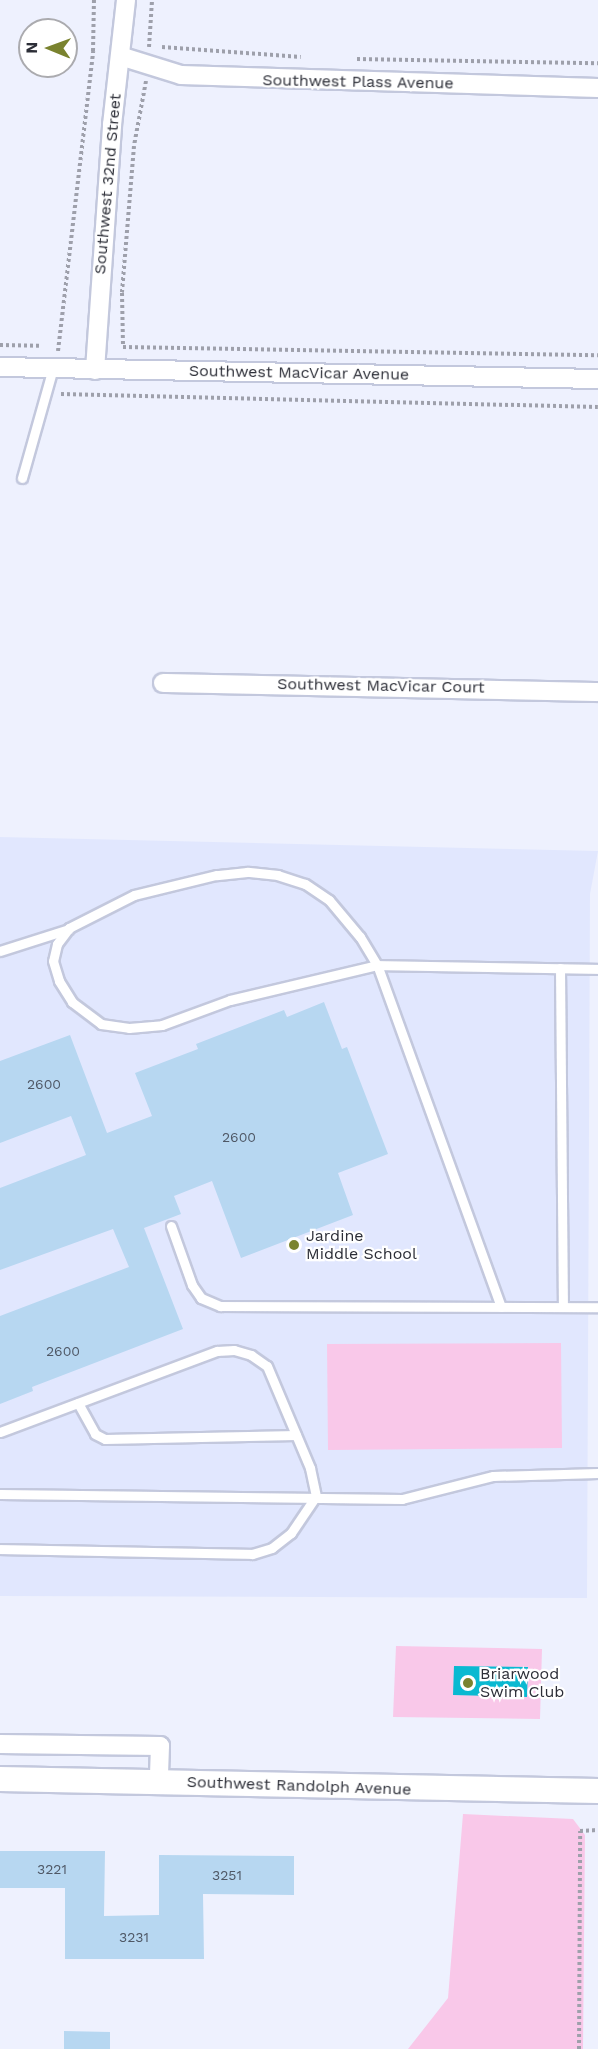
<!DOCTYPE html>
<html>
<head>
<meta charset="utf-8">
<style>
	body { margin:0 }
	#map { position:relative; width:598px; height:2049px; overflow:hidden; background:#eef1fe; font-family:"Work Sans",sans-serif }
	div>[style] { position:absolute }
	.built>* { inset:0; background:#e1e7fe }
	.green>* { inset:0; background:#f9c8e9 }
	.water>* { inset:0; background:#0ab9d1 }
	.building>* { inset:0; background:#b7d7f1 }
	.path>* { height:4px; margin-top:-2px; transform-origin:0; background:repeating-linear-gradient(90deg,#9ea0ab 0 3px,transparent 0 6px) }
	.roads { filter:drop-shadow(2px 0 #c3c8dd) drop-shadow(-2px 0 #c3c8dd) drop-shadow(0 2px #c3c8dd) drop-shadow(0 -2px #c3c8dd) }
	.service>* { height:9px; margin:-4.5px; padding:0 4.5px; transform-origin:4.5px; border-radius:4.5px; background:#fff }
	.minor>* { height:18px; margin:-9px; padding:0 9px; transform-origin:9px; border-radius:9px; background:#fff }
	.tertiary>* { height:24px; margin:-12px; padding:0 12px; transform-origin:12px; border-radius:12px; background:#fff }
	.dots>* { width:16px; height:16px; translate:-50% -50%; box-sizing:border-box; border:3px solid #fff; border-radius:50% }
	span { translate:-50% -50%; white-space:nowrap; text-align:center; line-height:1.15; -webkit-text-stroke:4.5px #fff; paint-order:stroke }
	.number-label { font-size:14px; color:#4f5866 }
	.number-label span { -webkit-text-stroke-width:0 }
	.street-label { font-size:16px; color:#2c2e37 }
	.poi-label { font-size:16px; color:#2c2e37 }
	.left { translate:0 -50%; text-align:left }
	.north { position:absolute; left:18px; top:18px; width:60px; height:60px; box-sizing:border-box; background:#fff; border:2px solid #ababaf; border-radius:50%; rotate:271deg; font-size:16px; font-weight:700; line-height:24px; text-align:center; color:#2c2e37 }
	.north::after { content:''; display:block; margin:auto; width:21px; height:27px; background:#7a832f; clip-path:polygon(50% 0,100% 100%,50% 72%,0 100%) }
</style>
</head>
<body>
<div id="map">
	<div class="built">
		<i style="clip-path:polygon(0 837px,598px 851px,590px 894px,587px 1598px,0 1596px)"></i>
	</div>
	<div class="green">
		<i style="clip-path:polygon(561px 1343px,562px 1448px,328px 1450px,327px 1344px)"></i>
		<i style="clip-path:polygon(396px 1646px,542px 1649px,540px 1719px,393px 1717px)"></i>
		<i style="clip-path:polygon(463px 1814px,573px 1819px,585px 1835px,583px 2049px,408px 2049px,448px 1998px)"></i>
	</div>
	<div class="water">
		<i style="clip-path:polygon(454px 1666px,528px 1667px,527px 1697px,453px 1695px)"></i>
	</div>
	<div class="building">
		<i style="clip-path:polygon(324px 1002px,342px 1049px,347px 1047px,388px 1154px,338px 1173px,353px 1215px,241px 1258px,212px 1181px,174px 1196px,181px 1214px,144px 1228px,183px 1329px,32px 1387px,33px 1391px,0 1404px,0 1316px,129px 1267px,113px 1229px,0 1270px,0 1188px,86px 1155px,71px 1116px,0 1143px,0 1061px,70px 1035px,107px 1133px,152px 1116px,135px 1073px,198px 1049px,196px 1044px,284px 1010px,287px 1017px)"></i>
		<i style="clip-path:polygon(0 1851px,105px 1851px,104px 1916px,159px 1915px,159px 1855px,294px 1856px,294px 1895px,203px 1894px,204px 1959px,65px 1959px,65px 1888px,0 1888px)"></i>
		<i style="clip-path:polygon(64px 2031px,110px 2032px,110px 2049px,64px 2049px)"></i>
	</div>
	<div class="path">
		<i style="left:149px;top:47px;width:47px;rotate:-86.3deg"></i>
		<i style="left:162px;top:47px;width:139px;rotate:4.1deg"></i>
		<i style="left:357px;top:59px;width:241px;rotate:1deg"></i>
		<i style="left:146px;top:81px;width:66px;rotate:100.5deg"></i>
		<i style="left:134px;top:146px;width:147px;rotate:94.7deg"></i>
		<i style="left:122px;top:293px;width:54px;rotate:88.9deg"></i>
		<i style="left:123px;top:347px;width:475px;rotate:1deg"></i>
		<i style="left:0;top:345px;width:39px;rotate:1deg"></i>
		<i style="left:58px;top:351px;width:302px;rotate:-83.3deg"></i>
		<i style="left:93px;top:51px;width:51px;rotate:-88.9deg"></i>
		<i style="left:61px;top:394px;width:537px;rotate:1.39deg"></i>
		<i style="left:579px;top:2049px;width:218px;rotate:-89.7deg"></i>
		<i style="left:580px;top:1831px;width:18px;rotate:-3deg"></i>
	</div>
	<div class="roads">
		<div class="service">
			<i style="left:22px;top:478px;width:114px;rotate:-74.3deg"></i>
			<i style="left:0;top:951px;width:72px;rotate:-17.7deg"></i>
			<i style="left:560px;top:968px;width:339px;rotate:89.5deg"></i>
			<i style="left:171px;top:1226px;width:63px;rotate:70.4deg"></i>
			<i style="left:192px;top:1285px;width:16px;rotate:55deg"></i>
			<i style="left:201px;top:1298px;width:21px;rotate:23deg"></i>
			<i style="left:220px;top:1306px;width:378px;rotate:0.2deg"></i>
			<i style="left:501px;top:1307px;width:364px;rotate:-109.9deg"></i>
			<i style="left:377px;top:965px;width:33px;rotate:-121deg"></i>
			<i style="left:360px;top:937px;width:48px;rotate:-130deg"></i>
			<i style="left:329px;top:900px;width:29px;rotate:-146deg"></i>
			<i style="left:305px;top:884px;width:28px;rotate:-162deg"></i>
			<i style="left:278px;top:875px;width:31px;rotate:-174deg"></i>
			<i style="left:247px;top:872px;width:31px;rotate:174deg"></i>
			<i style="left:216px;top:875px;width:84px;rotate:166.3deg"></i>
			<i style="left:134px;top:895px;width:73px;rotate:153.1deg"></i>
			<i style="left:69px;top:928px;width:20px;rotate:127deg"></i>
			<i style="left:57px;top:944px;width:17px;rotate:103deg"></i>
			<i style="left:53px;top:961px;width:21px;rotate:73deg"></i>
			<i style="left:59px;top:981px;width:25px;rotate:58deg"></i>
			<i style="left:72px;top:1002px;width:36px;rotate:37deg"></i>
			<i style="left:101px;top:1024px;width:28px;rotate:8deg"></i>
			<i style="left:129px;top:1028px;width:33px;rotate:-5deg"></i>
			<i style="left:162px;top:1025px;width:72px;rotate:-20.2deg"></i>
			<i style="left:230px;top:1000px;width:151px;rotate:-13.4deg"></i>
			<i style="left:377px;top:965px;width:221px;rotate:1deg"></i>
			<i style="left:78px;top:1403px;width:35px;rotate:61deg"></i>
			<i style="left:95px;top:1434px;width:11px;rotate:27deg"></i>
			<i style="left:105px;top:1439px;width:191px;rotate:-1.2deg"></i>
			<i style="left:0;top:1432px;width:232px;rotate:-20.5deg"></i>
			<i style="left:217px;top:1351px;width:17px;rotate:-3deg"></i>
			<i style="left:234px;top:1350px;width:18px;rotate:16deg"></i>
			<i style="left:251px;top:1355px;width:19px;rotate:35deg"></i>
			<i style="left:267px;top:1366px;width:111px;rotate:67.1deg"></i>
			<i style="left:310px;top:1468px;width:29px;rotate:78deg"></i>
			<i style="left:316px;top:1496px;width:45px;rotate:124deg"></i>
			<i style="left:291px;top:1533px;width:24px;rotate:142deg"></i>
			<i style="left:272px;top:1548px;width:21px;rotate:163deg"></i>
			<i style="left:252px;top:1554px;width:252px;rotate:-178.9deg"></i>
			<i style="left:0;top:1494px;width:402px;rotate:0.7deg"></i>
			<i style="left:402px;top:1499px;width:94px;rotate:-14.2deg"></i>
			<i style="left:493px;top:1476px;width:105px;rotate:-1.6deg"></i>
		</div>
		<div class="minor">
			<i style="left:120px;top:56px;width:64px;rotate:17.3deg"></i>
			<i style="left:181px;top:75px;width:417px;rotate:1.8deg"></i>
			<i style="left:0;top:367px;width:598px;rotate:1.15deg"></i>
			<i style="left:95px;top:370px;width:246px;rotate:-86deg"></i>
			<i style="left:112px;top:125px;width:126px;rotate:-83.6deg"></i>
			<i style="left:163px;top:683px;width:435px;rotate:1.2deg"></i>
			<i style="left:0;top:1744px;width:160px;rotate:0.7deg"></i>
			<i style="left:160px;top:1746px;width:36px;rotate:92deg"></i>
		</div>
		<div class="tertiary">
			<i style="left:0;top:1779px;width:598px;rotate:1.15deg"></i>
		</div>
	</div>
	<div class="dots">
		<i style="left:294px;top:1245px;background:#7a832f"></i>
		<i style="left:468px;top:1683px;background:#7a832f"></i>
	</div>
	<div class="number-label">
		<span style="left:44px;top:1084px">2600</span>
		<span style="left:239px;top:1137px">2600</span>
		<span style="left:63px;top:1351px">2600</span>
		<span style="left:52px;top:1869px">3221</span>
		<span style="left:227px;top:1875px">3251</span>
		<span style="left:134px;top:1937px">3231</span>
	</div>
	<div class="street-label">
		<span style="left:358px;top:82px;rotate:1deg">Southwest Plass Avenue</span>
		<span style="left:108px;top:184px;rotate:-85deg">Southwest 32nd Street</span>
		<span style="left:299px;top:373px;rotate:1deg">Southwest MacVicar Avenue</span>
		<span style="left:381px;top:686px;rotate:1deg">Southwest MacVicar Court</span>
		<span style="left:299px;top:1786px;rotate:2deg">Southwest Randolph Avenue</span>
	</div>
	<div class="poi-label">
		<span class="left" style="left:306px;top:1245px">Jardine<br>Middle School</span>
		<span class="left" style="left:480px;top:1683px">Briarwood<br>Swim Club</span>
	</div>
	<div class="north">N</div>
</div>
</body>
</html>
